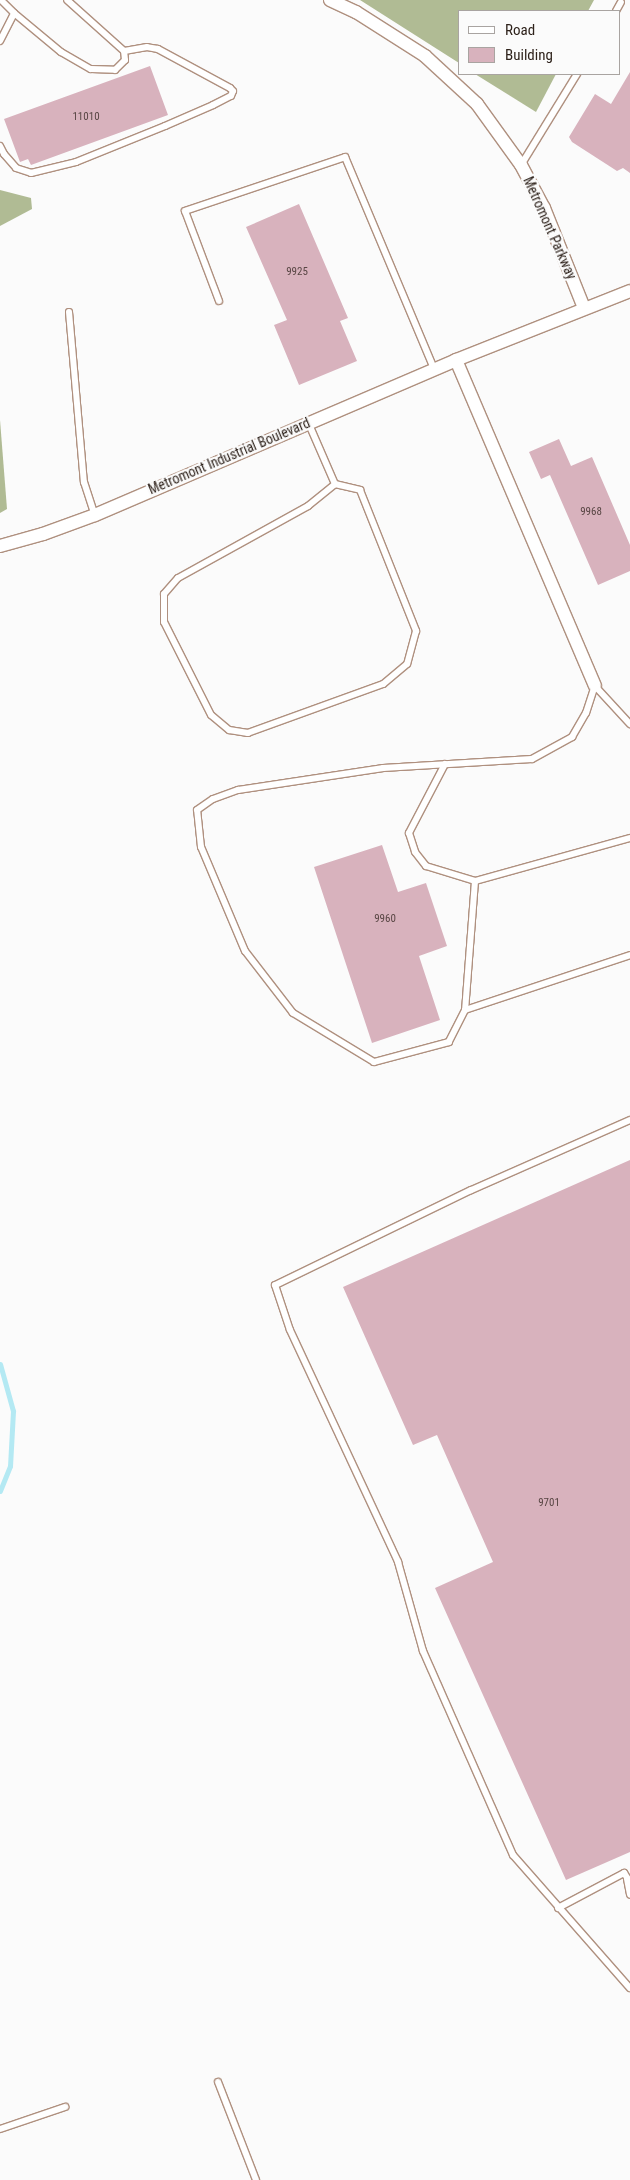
<!DOCTYPE html>
<html>
<head>
<meta charset="utf-8">
<style>
	body { margin:0 }
	#map { position:relative; width:630px; height:2180px; overflow:hidden; background:#fbfbfb; font-family:"Roboto Condensed",sans-serif }
	div>[style] { position:absolute }
	.forest>* { inset:0; background:#b0bb94 }
	.stream>* { height:5px; margin:-2.5px; padding:0 2.5px; transform-origin:2.5px; border-radius:2.5px; background:#b4e9f3 }
	.building>* { inset:0; background:#d8b2bd }
	.roads { filter:drop-shadow(1px 0 #af907f) drop-shadow(-1px 0 #af907f) drop-shadow(0 1px #af907f) drop-shadow(0 -1px #af907f) }
	.service>* { height:6px; margin:-3px; padding:0 3px; transform-origin:3px; border-radius:3px; background:#fff }
	.minor>* { height:12px; margin:-6px; padding:0 6px; transform-origin:6px; border-radius:6px; background:#fff }
	span { translate:-50% -50%; white-space:nowrap; text-align:center; line-height:1.15; -webkit-text-stroke:4.5px #fbfbfb; paint-order:stroke }
	.number-label { font-size:11px; color:#584644 }
	.number-label span { -webkit-text-stroke-width:0 }
	.street-label { font-size:14px; color:#2e221b }
	.legend { position:absolute; left:458px; top:10px; width:162px; height:65px; box-sizing:border-box; background:#fbfbfb; border:1px solid #a9a4a1; margin:0; padding:6px 9px; list-style:none; font-size:15px; color:#2e221b }
	.legend li { display:flex; align-items:center; gap:10px; height:25px }
	.legend b { width:25px; border:1px solid #a9a4a1 }
</style>
</head>
<body>
<div id="map">
	<div class="forest">
		<i style="clip-path:polygon(360px 0,594px 0,588px 11px,459px 11px,459px 63px)"></i>
		<i style="clip-path:polygon(475px 74px,556px 74px,536px 112px)"></i>
		<i style="clip-path:polygon(0 190px,31px 198px,32px 209px,0 226px)"></i>
		<i style="clip-path:polygon(0 420px,7px 509px,0 513px)"></i>
	</div>
	<div class="stream">
		<i style="left:0;top:1364px;width:49px;rotate:74.5deg"></i>
		<i style="left:13px;top:1411px;width:55px;rotate:93.1deg"></i>
		<i style="left:10px;top:1466px;width:27px;rotate:112deg"></i>
	</div>
	<div class="building">
		<i style="clip-path:polygon(150px 66px,168px 115px,31px 165px,28px 159px,20px 162px,4px 119px)"></i>
		<i style="clip-path:polygon(630px 72px,630px 173px,623px 168px,617px 171px,572px 142px,569px 137px,595px 94px,611px 104px)"></i>
		<i style="clip-path:polygon(299px 204px,348px 318px,340px 321px,357px 361px,299px 385px,274px 325px,287px 320px,246px 227px)"></i>
		<i style="clip-path:polygon(559px 439px,571px 466px,592px 457px,630px 545px,630px 571px,598px 585px,550px 475px,541px 479px,529px 452px)"></i>
		<i style="clip-path:polygon(382px 845px,398px 892px,426px 883px,447px 946px,419px 956px,440px 1020px,372px 1043px,314px 867px)"></i>
		<i style="clip-path:polygon(630px 1160px,630px 1852px,566px 1880px,435px 1588px,493px 1562px,437px 1435px,413px 1445px,343px 1287px)"></i>
	</div>
	<div class="roads">
		<div class="service">
			<i style="left:1px;top:0;width:18px;rotate:45deg"></i>
			<i style="left:14px;top:13px;width:61px;rotate:39.7deg"></i>
			<i style="left:61px;top:52px;width:34px;rotate:30deg"></i>
			<i style="left:91px;top:69px;width:24px;rotate:2deg"></i>
			<i style="left:115px;top:70px;width:14px;rotate:-45deg"></i>
			<i style="left:125px;top:60px;width:9px;rotate:-96deg"></i>
			<i style="left:124px;top:51px;width:76px;rotate:-138.2deg"></i>
			<i style="left:616px;top:11px;width:10px;rotate:-61deg"></i>
			<i style="left:0;top:41px;width:31px;rotate:-63deg"></i>
			<i style="left:0;top:146px;width:9px;rotate:63deg"></i>
			<i style="left:4px;top:154px;width:18px;rotate:49deg"></i>
			<i style="left:16px;top:168px;width:16px;rotate:18deg"></i>
			<i style="left:31px;top:173px;width:46px;rotate:-13.7deg"></i>
			<i style="left:76px;top:162px;width:96px;rotate:-22deg"></i>
			<i style="left:165px;top:126px;width:52px;rotate:-23.6deg"></i>
			<i style="left:213px;top:105px;width:20px;rotate:-27deg"></i>
			<i style="left:231px;top:96px;width:5px;rotate:-68deg"></i>
			<i style="left:233px;top:91px;width:4px;rotate:-135deg"></i>
			<i style="left:230px;top:88px;width:82px;rotate:-151.6deg"></i>
			<i style="left:158px;top:49px;width:11px;rotate:-170deg"></i>
			<i style="left:147px;top:47px;width:23px;rotate:170deg"></i>
			<i style="left:521px;top:165px;width:107px;rotate:-58.4deg"></i>
			<i style="left:219px;top:301px;width:96px;rotate:-110.7deg"></i>
			<i style="left:185px;top:211px;width:169px;rotate:-18.6deg"></i>
			<i style="left:345px;top:157px;width:230px;rotate:67.2deg"></i>
			<i style="left:69px;top:312px;width:171px;rotate:85deg"></i>
			<i style="left:84px;top:482px;width:35px;rotate:72deg"></i>
			<i style="left:308px;top:422px;width:68px;rotate:66.5deg"></i>
			<i style="left:335px;top:484px;width:26px;rotate:13deg"></i>
			<i style="left:360px;top:490px;width:152px;rotate:68.3deg"></i>
			<i style="left:416px;top:631px;width:34px;rotate:105deg"></i>
			<i style="left:407px;top:664px;width:31px;rotate:140deg"></i>
			<i style="left:383px;top:684px;width:144px;rotate:160.1deg"></i>
			<i style="left:248px;top:733px;width:19px;rotate:-171deg"></i>
			<i style="left:229px;top:730px;width:23px;rotate:-140deg"></i>
			<i style="left:211px;top:715px;width:104px;rotate:-116.8deg"></i>
			<i style="left:164px;top:622px;width:28px;rotate:-90deg"></i>
			<i style="left:164px;top:594px;width:21px;rotate:-49deg"></i>
			<i style="left:178px;top:578px;width:149px;rotate:-29deg"></i>
			<i style="left:308px;top:506px;width:35px;rotate:-39deg"></i>
			<i style="left:445px;top:764px;width:78px;rotate:117.6deg"></i>
			<i style="left:409px;top:833px;width:20px;rotate:72deg"></i>
			<i style="left:415px;top:852px;width:18px;rotate:52deg"></i>
			<i style="left:426px;top:866px;width:51px;rotate:17deg"></i>
			<i style="left:475px;top:881px;width:161px;rotate:-15.5deg"></i>
			<i style="left:475px;top:881px;width:129px;rotate:94.4deg"></i>
			<i style="left:465px;top:1010px;width:174px;rotate:-18.4deg"></i>
			<i style="left:465px;top:1010px;width:36px;rotate:117deg"></i>
			<i style="left:449px;top:1042px;width:78px;rotate:165.1deg"></i>
			<i style="left:374px;top:1062px;width:95px;rotate:-148.8deg"></i>
			<i style="left:293px;top:1013px;width:78px;rotate:-127.7deg"></i>
			<i style="left:245px;top:951px;width:113px;rotate:-112.9deg"></i>
			<i style="left:201px;top:847px;width:37px;rotate:-96deg"></i>
			<i style="left:197px;top:810px;width:19px;rotate:-35deg"></i>
			<i style="left:213px;top:799px;width:27px;rotate:-20deg"></i>
			<i style="left:238px;top:790px;width:147px;rotate:-8.6deg"></i>
			<i style="left:383px;top:768px;width:149px;rotate:-3.5deg"></i>
			<i style="left:532px;top:759px;width:46px;rotate:-28.8deg"></i>
			<i style="left:572px;top:737px;width:28px;rotate:-60deg"></i>
			<i style="left:586px;top:713px;width:28px;rotate:-72deg"></i>
			<i style="left:595px;top:686px;width:52px;rotate:47.4deg"></i>
			<i style="left:630px;top:1120px;width:174px;rotate:156.2deg"></i>
			<i style="left:471px;top:1190px;width:218px;rotate:154.1deg"></i>
			<i style="left:275px;top:1285px;width:47px;rotate:71.6deg"></i>
			<i style="left:290px;top:1330px;width:256px;rotate:65deg"></i>
			<i style="left:398px;top:1562px;width:92px;rotate:74.3deg"></i>
			<i style="left:423px;top:1651px;width:223px;rotate:66.2deg"></i>
			<i style="left:513px;top:1855px;width:177px;rotate:48.7deg"></i>
			<i style="left:627px;top:1879px;width:16px;rotate:79deg"></i>
			<i style="left:558px;top:1908px;width:75px;rotate:-27.9deg"></i>
			<i style="left:624px;top:1873px;width:11px;rotate:56deg"></i>
			<i style="left:218px;top:2082px;width:105px;rotate:68.8deg"></i>
			<i style="left:0;top:2129px;width:69px;rotate:-18.7deg"></i>
		</div>
		<div class="minor">
			<i style="left:330px;top:0;width:29px;rotate:25deg"></i>
			<i style="left:356px;top:12px;width:82px;rotate:32.5deg"></i>
			<i style="left:425px;top:56px;width:71px;rotate:42.7deg"></i>
			<i style="left:477px;top:104px;width:75px;rotate:54.2deg"></i>
			<i style="left:521px;top:165px;width:49px;rotate:61.9deg"></i>
			<i style="left:544px;top:208px;width:108px;rotate:68.2deg"></i>
			<i style="left:456px;top:360px;width:354px;rotate:66.9deg"></i>
			<i style="left:0;top:546px;width:45px;rotate:-15.6deg"></i>
			<i style="left:43px;top:534px;width:55px;rotate:-20.1deg"></i>
			<i style="left:95px;top:515px;width:393px;rotate:-23.2deg"></i>
			<i style="left:456px;top:360px;width:187px;rotate:-21.6deg"></i>
		</div>
	</div>
	<div class="number-label">
		<span style="left:86px;top:117px">11010</span>
		<span style="left:297px;top:272px">9925</span>
		<span style="left:591px;top:512px">9968</span>
		<span style="left:385px;top:919px">9960</span>
		<span style="left:549px;top:1503px">9701</span>
	</div>
	<div class="street-label">
		<span style="left:550px;top:228px;rotate:66deg">Metromont Parkway</span>
		<span style="left:229px;top:456px;rotate:-23deg">Metromont Industrial Boulevard</span>
	</div>
	<ul class="legend">
	<li><b style="height:6px;background:#fff"></b>Road</li>
	<li><b style="height:14px;background:#d8b2bd"></b>Building</li>
	</ul>
</div>
</body>
</html>
